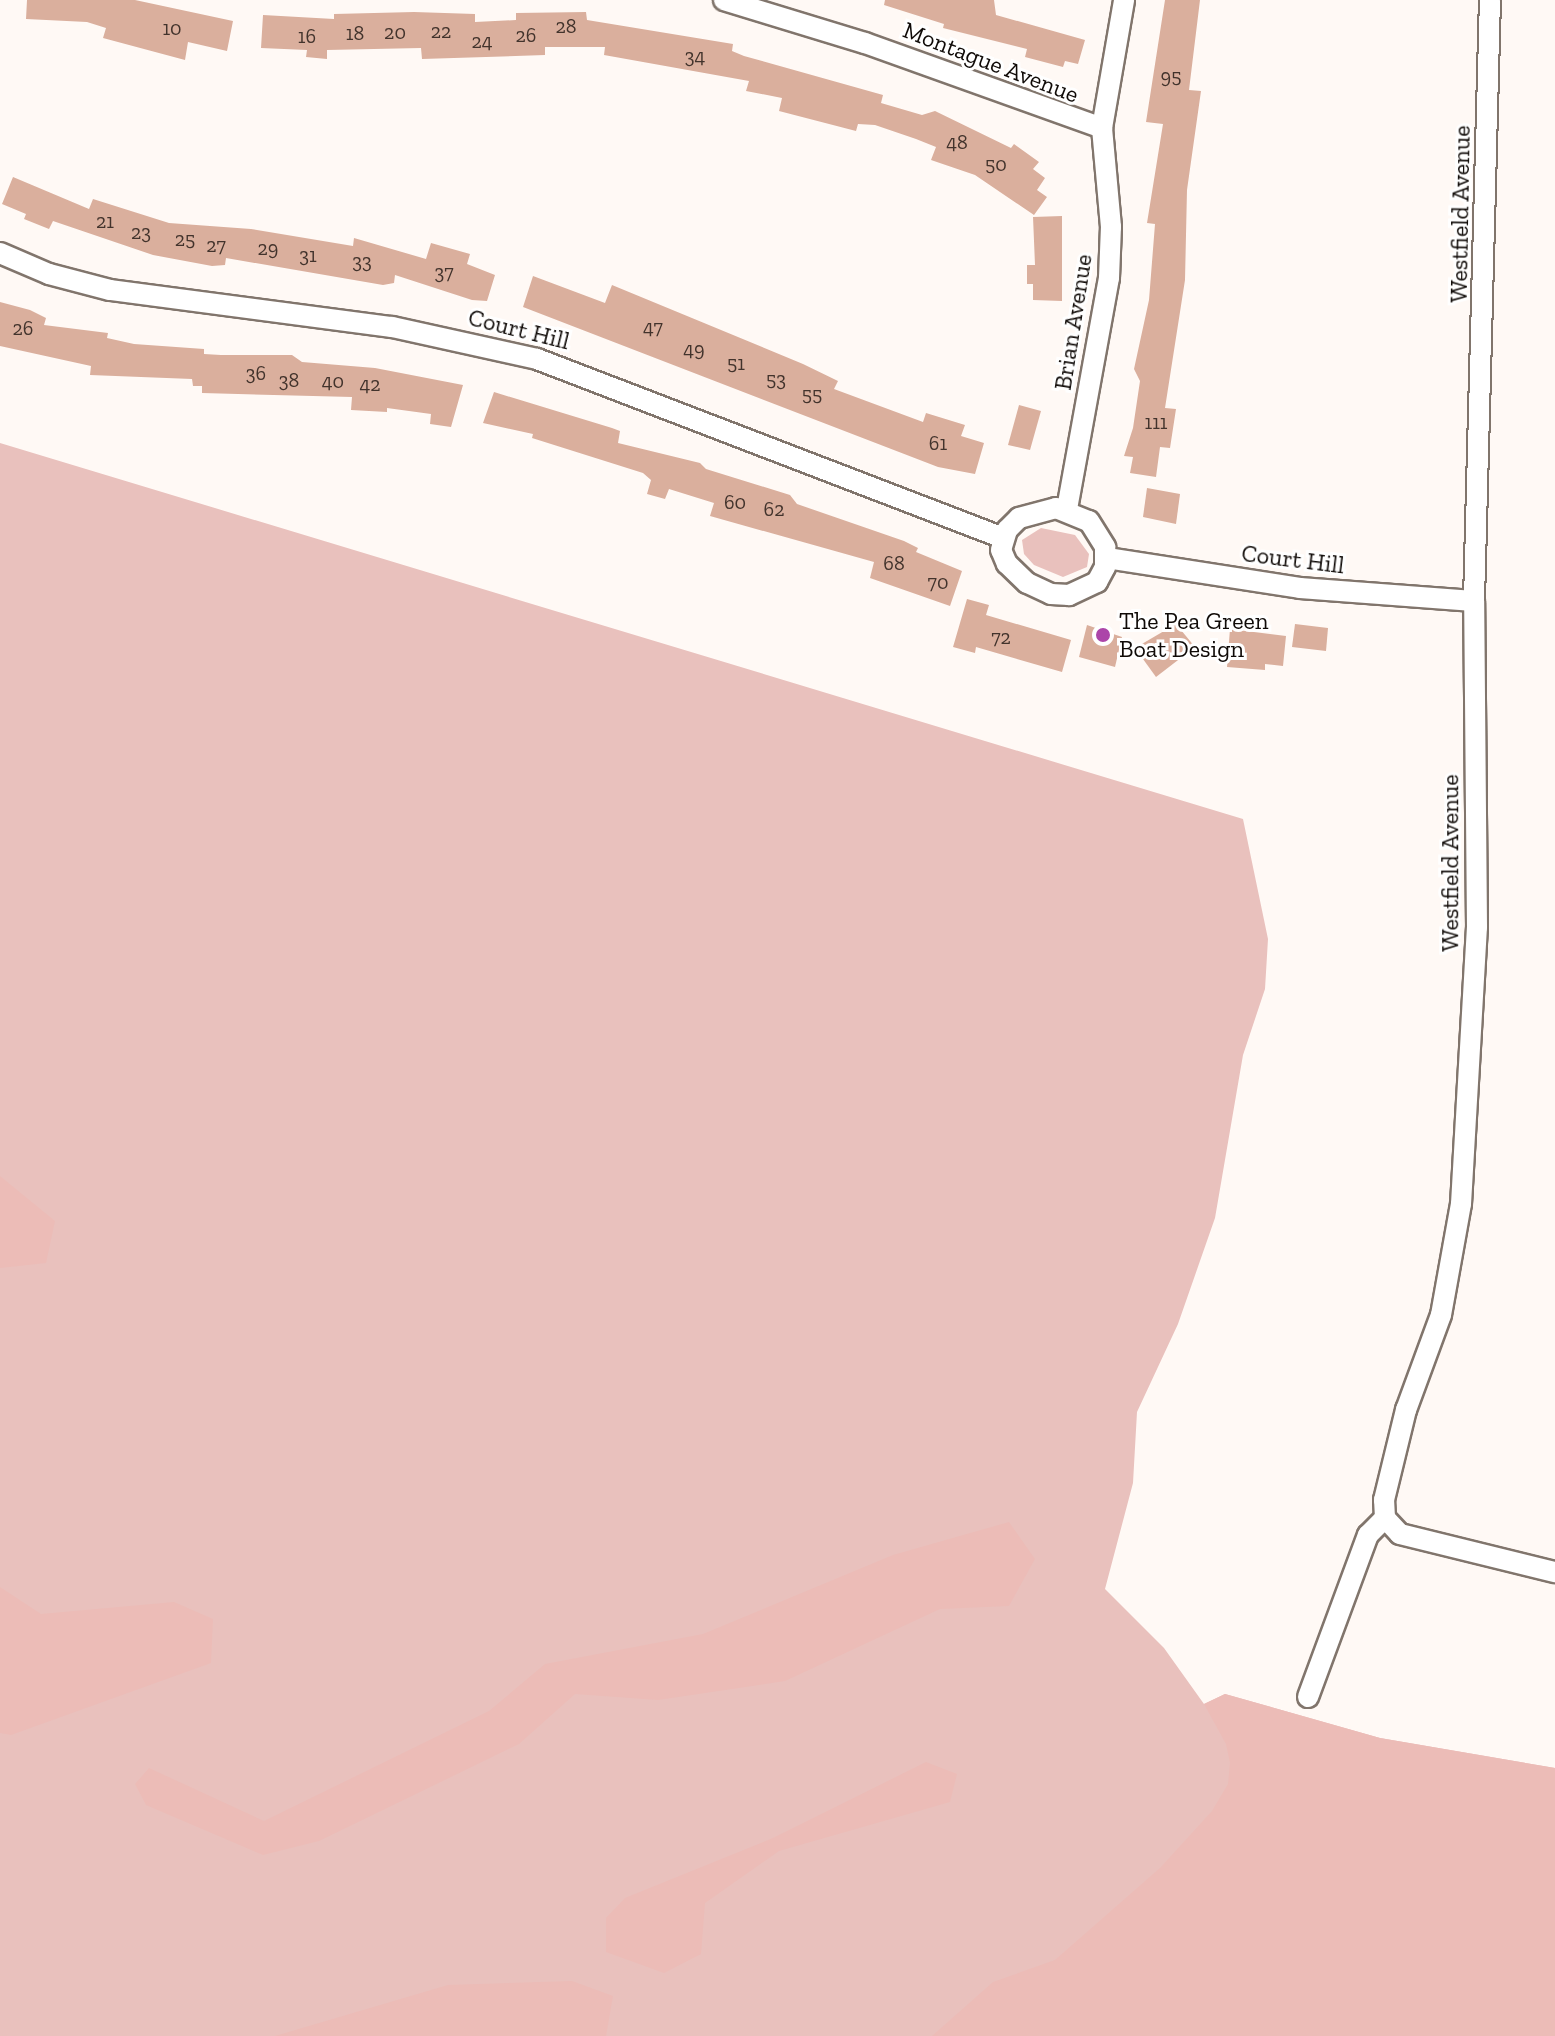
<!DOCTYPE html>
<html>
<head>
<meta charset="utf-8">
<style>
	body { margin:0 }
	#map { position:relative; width:1555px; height:2036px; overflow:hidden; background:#fff9f5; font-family:"Zilla Slab",serif }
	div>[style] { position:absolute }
	.green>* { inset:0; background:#e9c1bd }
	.forest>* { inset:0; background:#ecbcb7 }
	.building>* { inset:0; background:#daaf9d }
	.roads { filter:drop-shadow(2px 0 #81756c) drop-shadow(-2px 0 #81756c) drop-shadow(0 2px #81756c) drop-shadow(0 -2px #81756c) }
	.street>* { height:20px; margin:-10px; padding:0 10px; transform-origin:10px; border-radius:10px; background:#fff }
	.dots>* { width:22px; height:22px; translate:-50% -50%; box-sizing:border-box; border:4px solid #fff; border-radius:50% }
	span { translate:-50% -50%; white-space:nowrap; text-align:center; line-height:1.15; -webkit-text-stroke:6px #fff; paint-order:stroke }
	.number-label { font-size:20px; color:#42332c }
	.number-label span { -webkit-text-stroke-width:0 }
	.street-label { font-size:24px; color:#0f0a07 }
	.poi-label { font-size:24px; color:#0f0a07 }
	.left { translate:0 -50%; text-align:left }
</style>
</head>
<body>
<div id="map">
	<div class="green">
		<i style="clip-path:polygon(0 443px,1243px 819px,1268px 939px,1265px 989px,1243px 1055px,1215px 1218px,1178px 1324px,1137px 1412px,1133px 1483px,1105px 1589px,1164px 1648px,1204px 1704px,1225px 1694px,1380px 1738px,1555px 1768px,1555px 2036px,0 2036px)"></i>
		<i style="clip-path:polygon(1041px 528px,1075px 535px,1089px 554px,1087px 567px,1063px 577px,1034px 565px,1024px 554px,1022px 540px)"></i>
	</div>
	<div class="forest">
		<i style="clip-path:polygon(0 1176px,55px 1221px,46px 1263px,0 1268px)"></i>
		<i style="clip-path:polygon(1009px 1522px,1035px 1559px,1009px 1606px,940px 1609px,785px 1681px,658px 1700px,575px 1694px,519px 1744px,319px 1841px,263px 1855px,146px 1805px,135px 1784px,149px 1768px,264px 1821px,489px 1711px,545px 1664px,703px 1634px,893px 1555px)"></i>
		<i style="clip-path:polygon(0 1587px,41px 1614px,174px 1602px,213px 1619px,211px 1663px,11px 1735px,0 1733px)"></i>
		<i style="clip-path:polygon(1225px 1694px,1380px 1738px,1555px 1768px,1555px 2036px,932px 2036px,993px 1982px,1055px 1960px,1160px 1868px,1212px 1811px,1228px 1784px,1230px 1763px,1226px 1744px,1204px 1704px)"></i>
		<i style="clip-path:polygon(926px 1762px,957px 1774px,950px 1802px,779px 1851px,705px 1903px,701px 1954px,664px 1973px,606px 1952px,606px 1918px,625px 1898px,773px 1838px)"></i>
		<i style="clip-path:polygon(572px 1981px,613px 1996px,606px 2036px,275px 2036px,448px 1985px)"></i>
	</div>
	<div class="building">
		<i style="clip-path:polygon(27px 0,135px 0,233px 21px,227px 51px,188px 42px,185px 60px,103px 38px,106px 28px,87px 22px,26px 19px)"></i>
		<i style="clip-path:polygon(885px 0,994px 0,996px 15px,1085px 40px,1078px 64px,1065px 61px,1063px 67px,1025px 57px,1027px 49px,943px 28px,944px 24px,884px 5px)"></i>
		<i style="clip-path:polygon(1165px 0,1200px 0,1189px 90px,1201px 91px,1187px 190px,1185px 280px,1165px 408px,1176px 409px,1170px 448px,1160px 447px,1156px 477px,1130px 473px,1133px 457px,1124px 456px,1133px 428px,1140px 381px,1134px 369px,1149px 300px,1155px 224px,1147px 223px,1163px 124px,1146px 122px)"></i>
		<i style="clip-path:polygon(414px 12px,475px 14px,475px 22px,516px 20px,516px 13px,586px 12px,587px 20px,733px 44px,732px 51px,744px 56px,883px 95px,881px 103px,922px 115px,935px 111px,1011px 148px,1014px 144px,1039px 162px,1033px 169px,1045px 178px,1037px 190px,1047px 197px,1034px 215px,975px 175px,931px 160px,936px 147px,916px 139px,875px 125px,858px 124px,856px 131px,779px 111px,782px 98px,746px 91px,749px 81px,604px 55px,605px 47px,545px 47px,545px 55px,422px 59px,421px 48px,327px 50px,327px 59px,306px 57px,307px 50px,261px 48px,263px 15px,334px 19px,334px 14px)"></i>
		<i style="clip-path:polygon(13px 177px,89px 209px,93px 199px,169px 223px,251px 229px,353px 246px,354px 238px,426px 259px,431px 243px,470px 254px,467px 264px,495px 275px,487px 301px,472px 300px,395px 275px,394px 283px,383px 285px,226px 258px,225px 265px,212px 266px,153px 255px,53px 221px,49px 229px,24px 219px,26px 214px,2px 204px)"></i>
		<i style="clip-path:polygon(1062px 216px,1062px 301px,1033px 300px,1033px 284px,1027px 284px,1027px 265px,1035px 265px,1033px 217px)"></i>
		<i style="clip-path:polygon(533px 276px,605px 303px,612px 285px,803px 364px,838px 381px,834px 389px,923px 422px,926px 413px,965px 425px,961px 436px,984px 443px,975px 474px,938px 467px,523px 307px)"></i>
		<i style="clip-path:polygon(0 302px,30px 310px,46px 318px,44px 325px,108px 333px,107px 338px,134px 344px,204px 349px,204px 354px,221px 355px,292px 355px,302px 362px,375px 368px,463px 385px,451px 427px,430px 424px,431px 414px,387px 408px,387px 412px,351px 410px,352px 397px,202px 393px,202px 386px,193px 386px,192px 379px,90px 375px,91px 366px,0 346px)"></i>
		<i style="clip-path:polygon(494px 392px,612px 428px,620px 431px,618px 443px,700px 463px,706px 469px,790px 495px,797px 504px,904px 541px,918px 548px,916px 552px,962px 571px,950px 606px,870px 578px,874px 562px,710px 516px,714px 503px,669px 489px,665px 499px,647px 494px,651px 480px,643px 473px,532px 438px,533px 434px,483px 423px)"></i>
		<i style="clip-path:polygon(1019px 405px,1041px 411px,1030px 450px,1008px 445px)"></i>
		<i style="clip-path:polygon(1147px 488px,1180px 494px,1176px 524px,1143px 517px)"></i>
		<i style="clip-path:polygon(967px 599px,989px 605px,986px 615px,1071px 640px,1062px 672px,976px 647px,975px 653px,953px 647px)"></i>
		<i style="clip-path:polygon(1176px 624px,1195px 647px,1156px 677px,1135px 648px)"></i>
		<i style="clip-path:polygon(1295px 624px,1328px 628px,1326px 651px,1292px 647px)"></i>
		<i style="clip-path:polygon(1087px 625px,1122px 637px,1115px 667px,1079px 657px)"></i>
		<i style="clip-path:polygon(1230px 629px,1286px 636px,1283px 666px,1265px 664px,1265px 670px,1227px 667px)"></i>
	</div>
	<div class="roads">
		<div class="street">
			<i style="left:724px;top:0;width:147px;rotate:17deg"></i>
			<i style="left:865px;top:43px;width:252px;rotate:19.7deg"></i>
			<i style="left:0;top:253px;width:53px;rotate:23.2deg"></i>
			<i style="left:49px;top:274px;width:63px;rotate:14.7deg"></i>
			<i style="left:110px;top:290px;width:284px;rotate:7.5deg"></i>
			<i style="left:392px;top:327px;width:148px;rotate:12.4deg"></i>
			<i style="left:537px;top:359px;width:499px;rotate:21deg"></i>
			<i style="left:1056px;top:508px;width:35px;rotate:22deg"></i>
			<i style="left:1089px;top:521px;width:31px;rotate:58deg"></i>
			<i style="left:1105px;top:547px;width:20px;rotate:90deg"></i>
			<i style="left:1105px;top:567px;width:17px;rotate:118deg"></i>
			<i style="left:1097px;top:582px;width:31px;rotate:155deg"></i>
			<i style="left:1069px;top:595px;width:18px;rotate:-177deg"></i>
			<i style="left:1051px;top:594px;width:26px;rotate:-155deg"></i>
			<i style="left:1027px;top:583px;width:28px;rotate:-136deg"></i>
			<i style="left:1007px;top:564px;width:15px;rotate:-113deg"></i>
			<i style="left:1001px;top:550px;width:21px;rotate:-73deg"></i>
			<i style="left:1007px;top:530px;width:17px;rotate:-45deg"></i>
			<i style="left:1019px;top:518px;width:38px;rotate:-15deg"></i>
			<i style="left:1067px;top:509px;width:235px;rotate:-79.7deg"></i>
			<i style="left:1109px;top:278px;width:51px;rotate:-87.8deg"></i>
			<i style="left:1111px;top:227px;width:99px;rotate:-95.2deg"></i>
			<i style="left:1102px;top:128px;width:130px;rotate:-80.2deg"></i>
			<i style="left:1107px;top:558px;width:195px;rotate:8.8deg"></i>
			<i style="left:1300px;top:588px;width:174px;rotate:4.3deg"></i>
			<i style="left:1385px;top:1518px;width:22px;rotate:47deg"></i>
			<i style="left:1400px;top:1534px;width:160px;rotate:13.8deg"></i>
			<i style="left:1308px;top:1697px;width:173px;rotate:-69.7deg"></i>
			<i style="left:1368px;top:1535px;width:24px;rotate:-45deg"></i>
			<i style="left:1385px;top:1518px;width:18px;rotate:-93deg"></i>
			<i style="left:1384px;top:1500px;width:93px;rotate:-76.3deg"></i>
			<i style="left:1406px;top:1410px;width:101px;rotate:-69.8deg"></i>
			<i style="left:1441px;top:1315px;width:113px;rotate:-79.8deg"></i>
			<i style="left:1461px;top:1204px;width:277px;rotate:-86.7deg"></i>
			<i style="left:1477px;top:927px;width:326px;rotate:-90.5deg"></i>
			<i style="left:1474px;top:601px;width:601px;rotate:-88.48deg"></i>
		</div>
	</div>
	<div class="dots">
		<i style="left:1103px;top:635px;background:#ac45a9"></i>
	</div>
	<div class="number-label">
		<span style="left:566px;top:26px">28</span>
		<span style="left:172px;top:28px">10</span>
		<span style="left:441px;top:31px">22</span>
		<span style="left:395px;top:32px">20</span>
		<span style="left:355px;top:33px">18</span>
		<span style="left:526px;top:35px">26</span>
		<span style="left:307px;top:36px">16</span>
		<span style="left:482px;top:41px">24</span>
		<span style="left:695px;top:56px">34</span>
		<span style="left:1171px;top:76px">95</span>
		<span style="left:957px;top:142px">48</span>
		<span style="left:996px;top:164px">50</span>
		<span style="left:105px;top:221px">21</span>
		<span style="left:141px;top:232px">23</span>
		<span style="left:185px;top:239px">25</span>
		<span style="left:216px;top:245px">27</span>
		<span style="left:268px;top:248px">29</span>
		<span style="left:308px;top:255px">31</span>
		<span style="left:362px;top:261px">33</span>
		<span style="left:444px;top:272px">37</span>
		<span style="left:653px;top:327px">47</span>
		<span style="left:23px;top:328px">26</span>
		<span style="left:694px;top:349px">49</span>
		<span style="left:736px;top:363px">51</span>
		<span style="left:256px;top:373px">36</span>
		<span style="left:776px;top:379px">53</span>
		<span style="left:289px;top:380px">38</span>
		<span style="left:333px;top:381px">40</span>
		<span style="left:370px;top:384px">42</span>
		<span style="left:812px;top:394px">55</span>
		<span style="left:1156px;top:422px">111</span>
		<span style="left:938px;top:443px">61</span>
		<span style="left:735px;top:502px">60</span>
		<span style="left:774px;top:509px">62</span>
		<span style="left:894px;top:563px">68</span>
		<span style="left:938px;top:582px">70</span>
		<span style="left:1001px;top:637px">72</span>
	</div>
	<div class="street-label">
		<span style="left:991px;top:62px;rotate:21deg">Montague Avenue</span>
		<span style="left:1460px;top:214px;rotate:-89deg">Westfield Avenue</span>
		<span style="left:1073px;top:322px;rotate:-81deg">Brian Avenue</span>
		<span style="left:519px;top:329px;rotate:14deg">Court Hill</span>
		<span style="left:1293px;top:559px;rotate:7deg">Court Hill</span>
		<span style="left:1450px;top:863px;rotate:-90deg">Westfield Avenue</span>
	</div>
	<div class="poi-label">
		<span class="left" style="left:1119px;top:635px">The Pea Green<br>Boat Design</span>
	</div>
</div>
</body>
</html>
